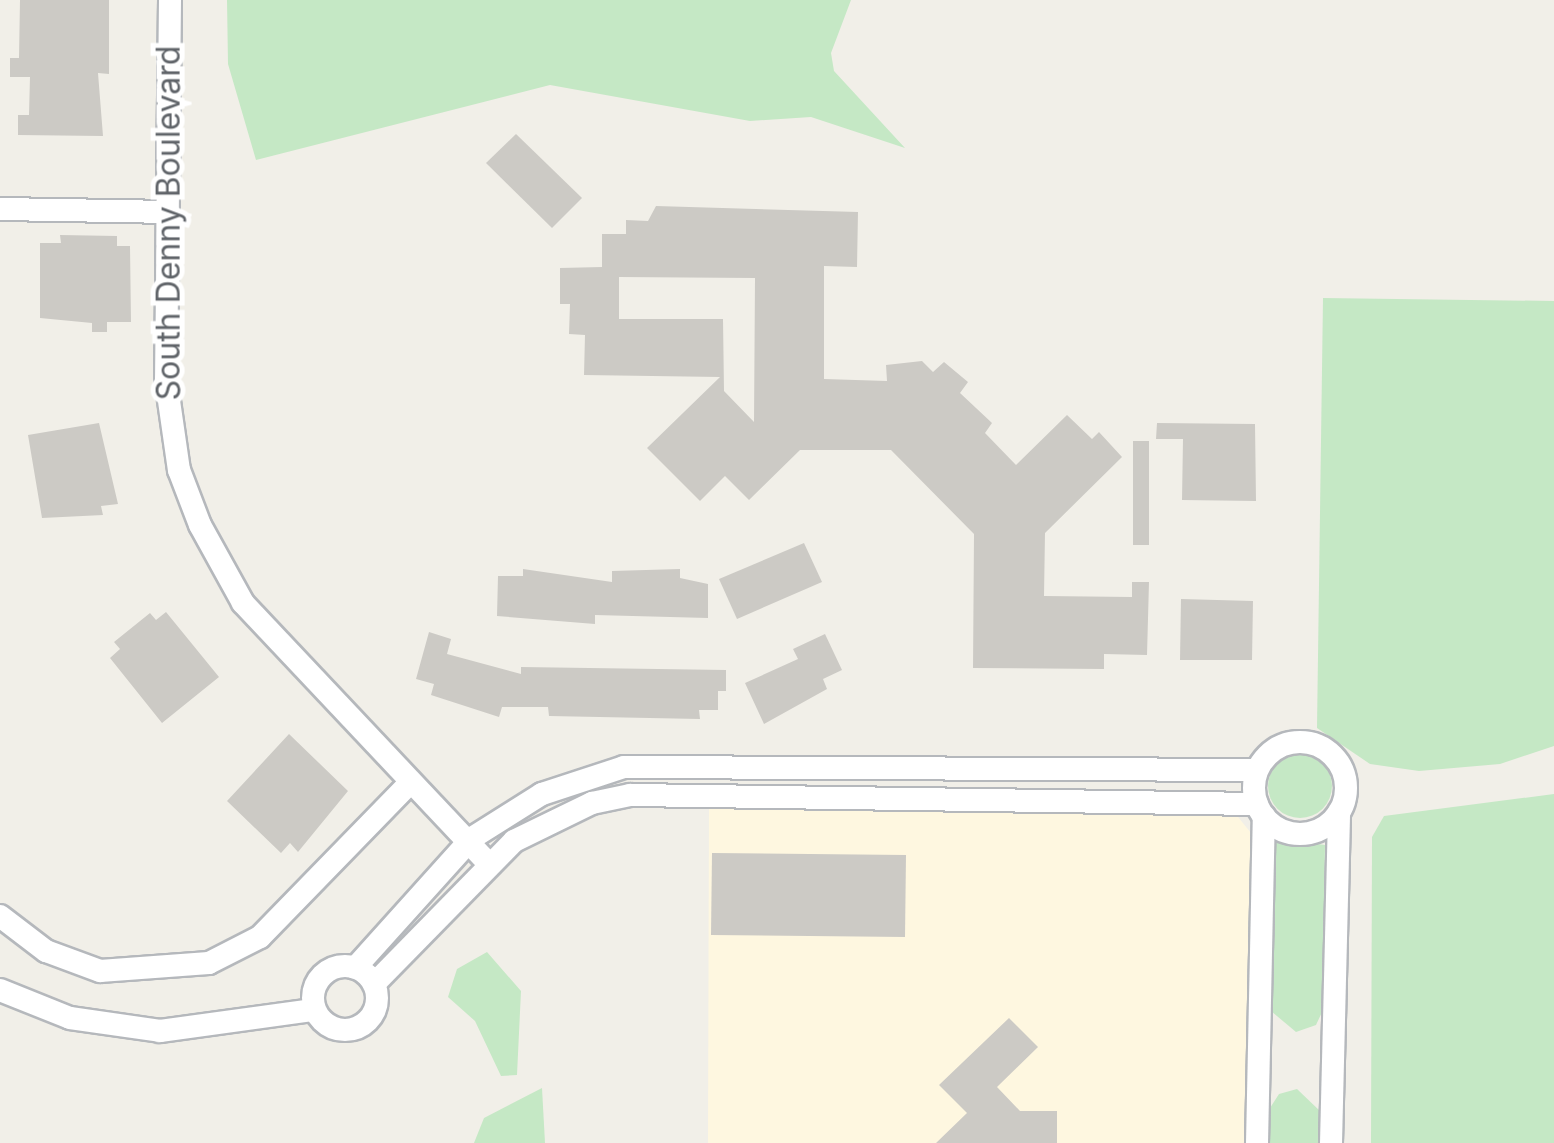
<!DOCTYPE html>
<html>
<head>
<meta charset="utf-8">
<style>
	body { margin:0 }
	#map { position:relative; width:1554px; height:1143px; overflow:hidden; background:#f1efe8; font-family:Inter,sans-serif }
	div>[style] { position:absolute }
	.commercial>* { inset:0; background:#fef7e0 }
	.green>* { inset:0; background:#c5e8c5 }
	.round { border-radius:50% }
	.building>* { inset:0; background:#cccac5 }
	.roads { filter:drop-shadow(2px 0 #b5b8bc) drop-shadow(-2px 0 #b5b8bc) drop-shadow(0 2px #b5b8bc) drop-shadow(0 -2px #b5b8bc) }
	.minor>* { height:22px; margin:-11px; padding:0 11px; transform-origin:11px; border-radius:11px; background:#fff }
	.minor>.ring { margin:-11px; padding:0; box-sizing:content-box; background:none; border:22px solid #fff; border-radius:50% }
	span { translate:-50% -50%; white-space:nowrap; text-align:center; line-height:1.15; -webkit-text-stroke:10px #fff; paint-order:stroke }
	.street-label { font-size:32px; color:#5f6368 }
</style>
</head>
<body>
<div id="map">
	<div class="commercial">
		<i style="clip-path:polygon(709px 805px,1234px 812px,1251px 833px,1247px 1143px,708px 1143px)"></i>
	</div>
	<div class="green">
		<i style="clip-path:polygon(227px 0,851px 0,831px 53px,834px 71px,905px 148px,811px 117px,750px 121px,550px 85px,256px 160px,228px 64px)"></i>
		<i style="clip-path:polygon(1323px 298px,1554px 301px,1554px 746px,1500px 764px,1419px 771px,1370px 764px,1317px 728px)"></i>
		<i class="round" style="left:1268px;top:754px;width:64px;height:64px"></i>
		<i style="clip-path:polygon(1554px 794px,1554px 1143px,1371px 1143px,1372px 837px,1384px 816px)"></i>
		<i style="clip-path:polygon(1276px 838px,1325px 845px,1323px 1010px,1316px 1025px,1296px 1032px,1271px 1011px)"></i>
		<i style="clip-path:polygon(487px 952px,521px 991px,517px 1075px,501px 1076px,475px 1021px,448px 997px,457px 969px)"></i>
		<i style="clip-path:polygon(542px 1088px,545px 1143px,474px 1143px,484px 1118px)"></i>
		<i style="clip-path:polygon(1297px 1089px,1321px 1112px,1320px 1143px,1268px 1143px,1268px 1111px,1279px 1094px)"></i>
	</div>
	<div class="building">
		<i style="clip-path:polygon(20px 0,109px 0,109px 74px,98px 73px,103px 136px,18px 135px,18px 115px,29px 115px,30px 77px,10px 77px,10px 58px,19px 58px)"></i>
		<i style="clip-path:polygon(516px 134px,582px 198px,552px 228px,486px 163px)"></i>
		<i style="clip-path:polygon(evenodd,656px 206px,858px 212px,857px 267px,824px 266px,824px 379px,887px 381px,886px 365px,922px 361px,933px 372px,944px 362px,968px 382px,960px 393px,992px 423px,985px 433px,1016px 465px,1067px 415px,1092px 439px,1099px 432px,1122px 457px,1045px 533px,1044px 596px,1132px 597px,1132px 582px,1149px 582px,1147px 655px,1104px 654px,1104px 669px,973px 668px,974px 534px,891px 450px,800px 450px,749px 500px,725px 476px,700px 501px,647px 448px,720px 377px,584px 375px,585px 335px,569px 334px,570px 304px,560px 304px,560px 268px,602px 267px,602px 234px,626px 234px,626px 220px,648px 221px,656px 206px,619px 277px,755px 278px,754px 422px,724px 391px,723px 319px,619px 319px,619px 277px)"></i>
		<i style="clip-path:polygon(60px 235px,117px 236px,117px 246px,130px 246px,131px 322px,107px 322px,107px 332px,92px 332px,92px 323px,40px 318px,40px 243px,61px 243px)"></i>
		<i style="clip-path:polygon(99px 423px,118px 504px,101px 506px,103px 515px,42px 518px,28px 435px)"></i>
		<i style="clip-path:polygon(1157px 423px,1255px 424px,1256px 501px,1182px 500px,1183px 439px,1156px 439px)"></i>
		<i style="clip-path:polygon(1133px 441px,1149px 441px,1149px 545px,1133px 545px)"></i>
		<i style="clip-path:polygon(804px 543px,822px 582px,737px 619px,719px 579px)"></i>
		<i style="clip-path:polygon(523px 569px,612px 582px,612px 571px,680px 569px,680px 578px,708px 584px,708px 618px,595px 615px,595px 624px,497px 616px,498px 576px,523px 576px)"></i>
		<i style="clip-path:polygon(1181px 599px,1253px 601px,1252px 660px,1180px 660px)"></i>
		<i style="clip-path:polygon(166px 612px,219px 677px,162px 723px,110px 658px,120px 649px,114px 642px,150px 613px,156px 620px)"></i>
		<i style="clip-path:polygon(429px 632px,451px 639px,447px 654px,521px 674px,521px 667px,726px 670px,726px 691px,718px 691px,718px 710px,699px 710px,700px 719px,549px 716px,548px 707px,502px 707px,499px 717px,431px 695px,434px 684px,416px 679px)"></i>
		<i style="clip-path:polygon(825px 634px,842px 670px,823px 679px,827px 689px,764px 724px,745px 683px,798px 659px,793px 649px)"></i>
		<i style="clip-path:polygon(289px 734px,348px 791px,298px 852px,290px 843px,281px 853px,227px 801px)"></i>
		<i style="clip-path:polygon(712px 853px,906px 855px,905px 937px,711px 935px)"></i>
		<i style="clip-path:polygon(1009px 1018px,1038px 1047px,997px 1087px,1020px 1111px,1057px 1111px,1057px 1143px,936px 1143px,967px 1113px,939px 1085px)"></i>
	</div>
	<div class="roads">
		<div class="minor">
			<i style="left:170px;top:0;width:380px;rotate:90.6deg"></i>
			<i style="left:166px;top:380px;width:91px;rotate:81.8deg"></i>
			<i style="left:179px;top:470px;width:59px;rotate:69.1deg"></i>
			<i style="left:200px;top:525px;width:89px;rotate:61.1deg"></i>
			<i style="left:243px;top:603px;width:359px;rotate:46.7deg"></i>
			<i style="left:0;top:209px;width:168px;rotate:1deg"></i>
			<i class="ring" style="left:1254px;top:742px;width:70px;height:70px"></i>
			<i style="left:0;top:916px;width:58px;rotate:37.3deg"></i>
			<i style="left:46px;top:951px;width:58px;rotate:20.3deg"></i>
			<i style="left:100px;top:971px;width:109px;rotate:-4.2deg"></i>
			<i style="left:209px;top:963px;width:57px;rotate:-27deg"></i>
			<i style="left:260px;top:937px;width:214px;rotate:-45.8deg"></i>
			<i class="ring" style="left:313px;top:966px;width:42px;height:42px"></i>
			<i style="left:355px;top:968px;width:175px;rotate:-48deg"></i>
			<i style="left:472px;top:838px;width:83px;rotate:-32.2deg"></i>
			<i style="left:542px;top:794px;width:86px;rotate:-18.2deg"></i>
			<i style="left:624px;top:767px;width:633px;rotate:0.27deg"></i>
			<i style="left:374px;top:984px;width:200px;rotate:-45.6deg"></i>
			<i style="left:514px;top:841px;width:87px;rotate:-26deg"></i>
			<i style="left:592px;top:803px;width:39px;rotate:-12deg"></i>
			<i style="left:630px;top:795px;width:627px;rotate:0.82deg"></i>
			<i style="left:0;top:990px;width:75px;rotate:21.8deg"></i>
			<i style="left:70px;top:1018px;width:91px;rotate:8.2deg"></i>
			<i style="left:160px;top:1031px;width:155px;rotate:-7.8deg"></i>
			<i style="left:1257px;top:1143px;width:327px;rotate:-88.8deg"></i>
			<i style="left:1331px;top:1143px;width:331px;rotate:-88.6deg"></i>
		</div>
	</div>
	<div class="street-label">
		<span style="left:169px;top:223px;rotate:-90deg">South Denny Boulevard</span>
	</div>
</div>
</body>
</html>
